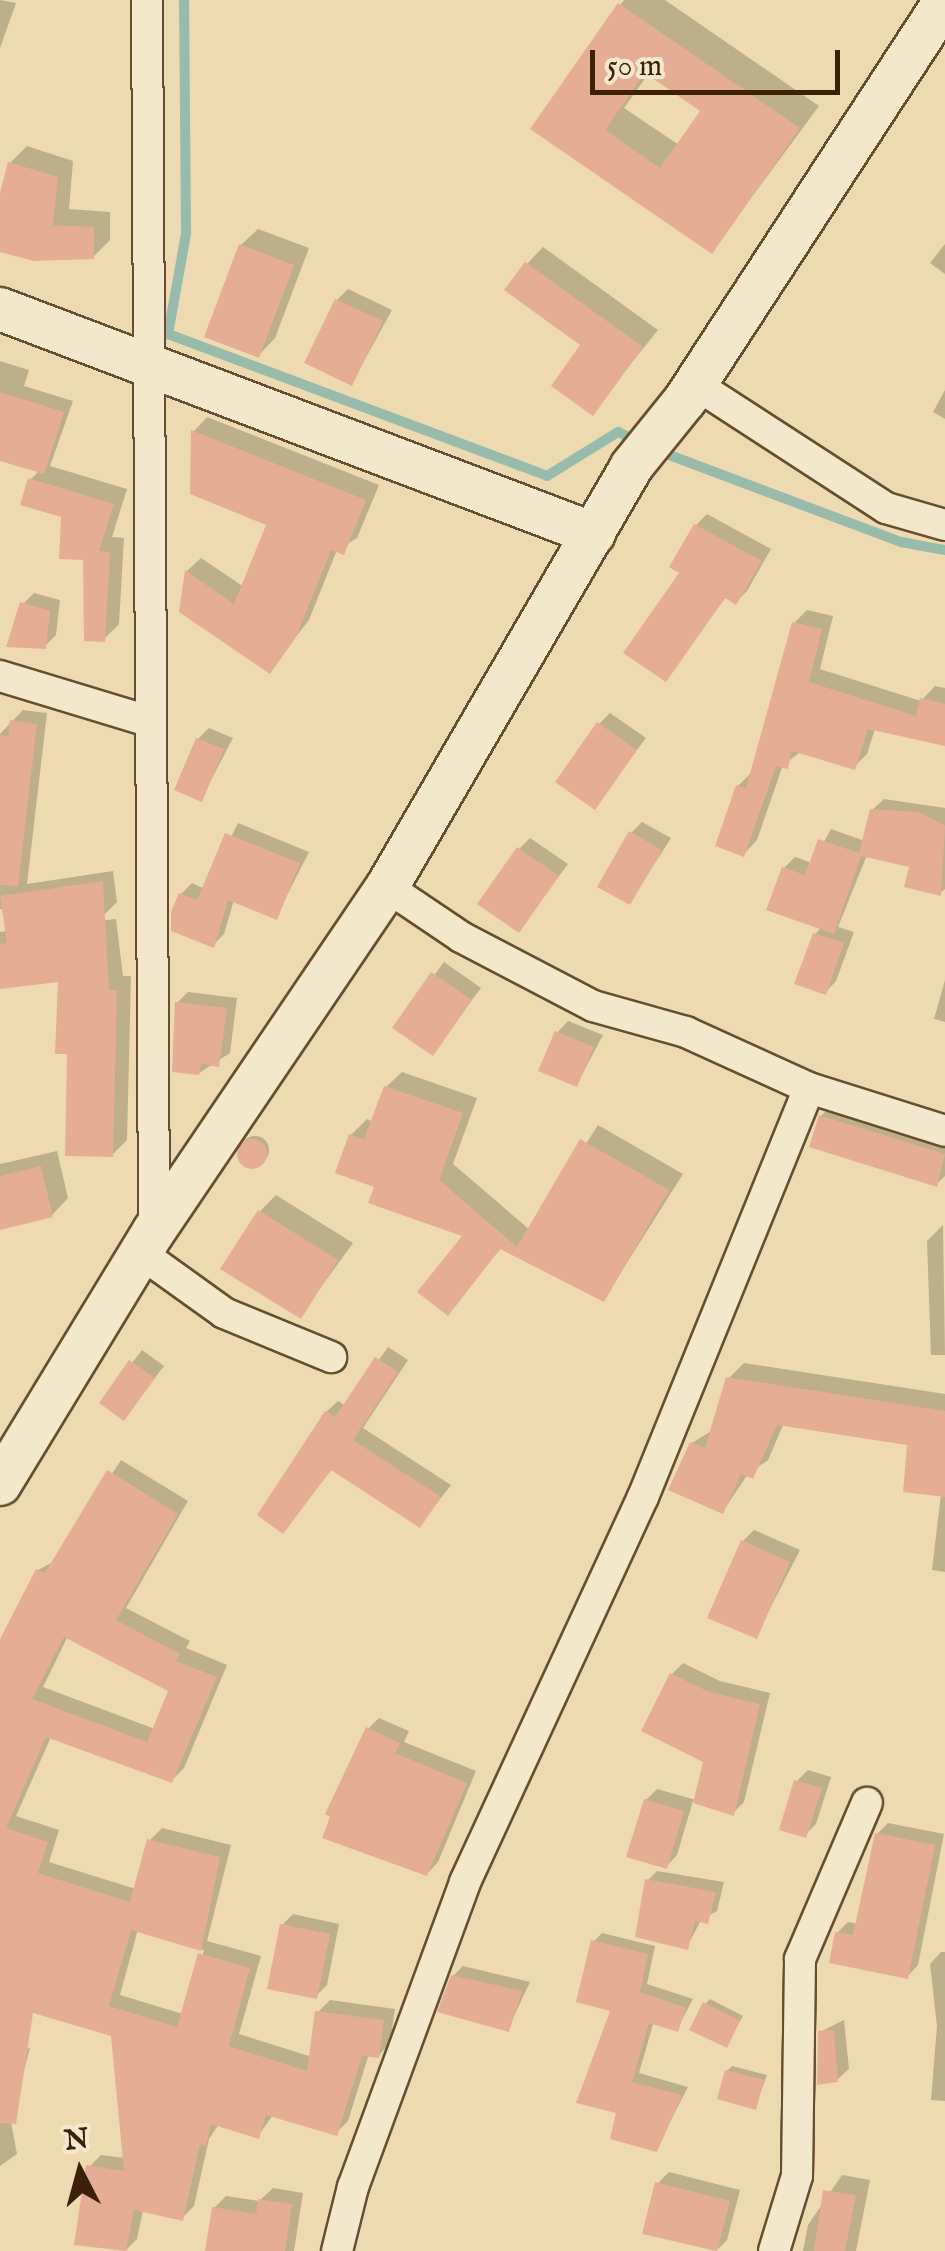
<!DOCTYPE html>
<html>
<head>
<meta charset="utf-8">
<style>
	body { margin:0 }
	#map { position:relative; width:945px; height:2251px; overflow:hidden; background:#eddab0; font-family:"IM FELL English",serif }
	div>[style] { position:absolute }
	.shadow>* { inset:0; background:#0003 }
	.round { border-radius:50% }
	.stream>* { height:10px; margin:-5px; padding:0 5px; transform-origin:5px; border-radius:5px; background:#99bbab }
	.building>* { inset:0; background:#e5ae94 }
	.roads { filter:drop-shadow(2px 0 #684e31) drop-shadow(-2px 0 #684e31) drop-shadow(0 2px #684e31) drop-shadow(0 -2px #684e31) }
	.street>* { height:30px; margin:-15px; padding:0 15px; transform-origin:15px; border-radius:15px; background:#f3e7cc }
	.secondary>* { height:42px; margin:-21px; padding:0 21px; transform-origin:21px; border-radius:21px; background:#f3e7cc }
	span { translate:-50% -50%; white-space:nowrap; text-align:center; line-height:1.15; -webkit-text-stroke:10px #f3e7cc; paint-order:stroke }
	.north { position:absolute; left:30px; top:2121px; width:100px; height:100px; -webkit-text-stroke:8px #f3e7cc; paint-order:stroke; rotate:354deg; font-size:28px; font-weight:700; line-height:40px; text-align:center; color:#3c2007 }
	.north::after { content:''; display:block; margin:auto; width:35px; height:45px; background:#3c2007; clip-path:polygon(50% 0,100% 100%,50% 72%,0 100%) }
	.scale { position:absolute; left:590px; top:50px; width:250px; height:45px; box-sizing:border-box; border:5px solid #3c2007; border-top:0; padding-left:12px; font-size:30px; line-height:35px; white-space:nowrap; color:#3c2007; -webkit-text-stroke:8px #f3e7cc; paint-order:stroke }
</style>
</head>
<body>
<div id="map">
	<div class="shadow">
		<i style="clip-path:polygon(0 0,16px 3px,0 48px)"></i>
		<i style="clip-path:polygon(evenodd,624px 0,665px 0,819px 106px,712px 251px,533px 129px,624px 0,649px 73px,703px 110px,679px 145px,624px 108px,649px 73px)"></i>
		<i style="clip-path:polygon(27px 146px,73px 161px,69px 209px,110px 212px,110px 240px,93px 257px,0 249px,0 203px,10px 163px)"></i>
		<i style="clip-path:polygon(258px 229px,309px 248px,275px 338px,259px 355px,241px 245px)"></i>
		<i style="clip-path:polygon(945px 244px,945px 274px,930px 263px)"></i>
		<i style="clip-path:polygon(543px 247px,658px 330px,592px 412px,584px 344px,527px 264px)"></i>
		<i style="clip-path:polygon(348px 289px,392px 310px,352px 383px,337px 300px)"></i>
		<i style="clip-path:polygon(0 361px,29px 370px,24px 386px,73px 401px,50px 466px,127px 489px,112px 537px,124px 538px,119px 624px,104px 639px,86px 558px,64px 516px,31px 479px,39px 471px,0 459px)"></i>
		<i style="clip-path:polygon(945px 390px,945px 419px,933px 412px)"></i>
		<i style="clip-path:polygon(207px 417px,379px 485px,357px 538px,337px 550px,309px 620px,269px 671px,182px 610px,187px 571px,201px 558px,244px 587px,269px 523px,192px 493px,194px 431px)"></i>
		<i style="clip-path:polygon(707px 514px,771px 549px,747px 591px,736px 602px,726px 597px,665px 679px,683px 572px,696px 525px)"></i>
		<i style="clip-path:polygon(34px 593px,60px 600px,56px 635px,45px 646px,23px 604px)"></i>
		<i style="clip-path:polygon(807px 610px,833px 616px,820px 669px,921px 701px,935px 686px,945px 688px,945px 743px,875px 729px,867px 754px,854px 767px,802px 751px,783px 765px,757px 840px,744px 854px,738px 786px,751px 773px,794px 623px)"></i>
		<i style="clip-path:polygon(23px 710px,47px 713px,27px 884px,113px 871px,117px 902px,100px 919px,0 909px,0 734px)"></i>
		<i style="clip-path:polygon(610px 713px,646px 738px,595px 806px,599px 724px)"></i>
		<i style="clip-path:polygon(209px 728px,233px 738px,201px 799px,198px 739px)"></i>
		<i style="clip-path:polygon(884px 799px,945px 808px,945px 889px,940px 893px,912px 865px,867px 855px,838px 927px,854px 932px,836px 981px,825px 993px,815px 934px,822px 927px,784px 868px,795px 857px,812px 863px,831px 829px,865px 841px,872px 810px)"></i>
		<i style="clip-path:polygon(642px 822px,671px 838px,630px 902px,631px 833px)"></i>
		<i style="clip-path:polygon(238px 823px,309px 852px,276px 917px,234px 900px,224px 934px,213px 945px,181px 894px,192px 883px,205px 889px)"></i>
		<i style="clip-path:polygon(530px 838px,568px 864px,519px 930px,519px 849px)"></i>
		<i style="clip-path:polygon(116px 919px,123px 976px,131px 976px,127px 1140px,112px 1155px,70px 1052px,60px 980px,0 987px,0 932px)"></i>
		<i style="clip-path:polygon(444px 962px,481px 988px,432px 1053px,395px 1028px)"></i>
		<i style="clip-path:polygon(945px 980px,945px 1022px,934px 1019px)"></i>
		<i style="clip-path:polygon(188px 992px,237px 998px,230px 1053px,199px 1073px,177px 1003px)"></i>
		<i style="clip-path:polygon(568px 1021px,603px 1035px,577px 1084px,557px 1033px)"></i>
		<i style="clip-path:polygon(402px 1072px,477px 1098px,453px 1164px,530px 1230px,598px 1125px,683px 1174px,604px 1299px,502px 1247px,447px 1313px,466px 1234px,377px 1186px,351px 1135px,367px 1119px,373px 1122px,386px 1087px)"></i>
		<i style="clip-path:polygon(832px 1105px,945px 1140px,945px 1176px,937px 1184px,821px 1116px)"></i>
		<i class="round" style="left:241px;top:1136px;width:28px;height:28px"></i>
		<i style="clip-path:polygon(57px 1151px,68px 1198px,52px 1215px,0 1227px,0 1164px)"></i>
		<i style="clip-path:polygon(276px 1195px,353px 1243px,300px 1316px,260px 1211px)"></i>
		<i style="clip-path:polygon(943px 1225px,945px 1355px,931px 1355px,927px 1241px)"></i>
		<i style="clip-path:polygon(388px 1347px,408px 1360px,363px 1428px,451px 1485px,420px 1525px,333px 1468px,283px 1530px,326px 1412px,338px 1401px,346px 1406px)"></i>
		<i style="clip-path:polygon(142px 1350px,164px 1366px,124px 1418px,102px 1402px)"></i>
		<i style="clip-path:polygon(744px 1363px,945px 1394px,945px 1572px,932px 1570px,941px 1494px,910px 1443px,784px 1423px,768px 1460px,748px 1474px,723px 1511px,692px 1443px,713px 1430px,728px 1379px)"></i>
		<i style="clip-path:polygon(evenodd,121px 1460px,188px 1501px,126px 1608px,190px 1641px,186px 1648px,227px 1665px,184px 1768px,172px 1780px,51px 1737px,16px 1816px,59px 1830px,49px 1862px,136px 1889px,150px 1840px,162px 1828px,231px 1845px,207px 1941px,261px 1956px,239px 2034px,312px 2057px,318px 2012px,330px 2000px,395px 2009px,390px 2043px,378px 2056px,369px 2054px,348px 2121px,336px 2133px,273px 2115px,258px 2136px,219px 2124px,209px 2139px,194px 2206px,182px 2218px,143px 2210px,137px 2239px,125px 2251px,77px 2243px,89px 2167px,101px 2155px,125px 2158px,113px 2034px,0 1991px,0 1645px,38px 1570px,55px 1561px,121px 1460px,68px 1636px,171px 1690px,155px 1729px,43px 1687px,68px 1636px,121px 1460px,138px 1929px,204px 1950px,183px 2014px,120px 1995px,138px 1929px)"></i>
		<i style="clip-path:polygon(754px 1530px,800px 1550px,756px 1636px,743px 1541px)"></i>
		<i style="clip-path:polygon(683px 1663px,720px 1681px,770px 1693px,744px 1802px,733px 1813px,693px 1801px,677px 1855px,666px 1867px,646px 1800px,657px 1789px,696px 1800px,706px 1760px,672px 1674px)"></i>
		<i style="clip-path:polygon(379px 1718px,409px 1731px,404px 1742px,476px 1771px,438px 1862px,427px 1874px,368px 1729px)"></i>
		<i style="clip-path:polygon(808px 1770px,831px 1777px,816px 1824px,805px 1835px,797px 1781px)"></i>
		<i style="clip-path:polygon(888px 1823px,944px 1834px,918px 1965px,907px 1977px,837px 1933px,848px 1922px,858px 1924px,877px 1834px)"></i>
		<i style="clip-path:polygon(657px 1871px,724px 1882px,717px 1911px,701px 1920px,687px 1947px,647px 1881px)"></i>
		<i style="clip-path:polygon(293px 1914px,339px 1924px,327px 1985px,316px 1996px,282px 1925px)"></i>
		<i style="clip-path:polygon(602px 1933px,655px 1946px,647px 1984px,693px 1999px,677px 2029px,654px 2021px,639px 2073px,688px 2087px,656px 2149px,619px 2111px,613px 2010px,593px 1942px)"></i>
		<i style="clip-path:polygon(941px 1952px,945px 1952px,945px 2101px,931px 2100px,937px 2026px,930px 1964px)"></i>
		<i style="clip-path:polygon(463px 1966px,530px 1982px,508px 2029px,453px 1976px)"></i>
		<i style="clip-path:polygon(710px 1999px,743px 2016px,726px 2045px,705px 2004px)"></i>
		<i style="clip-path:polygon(844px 2020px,849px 2069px,837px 2080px,820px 2032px)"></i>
		<i style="clip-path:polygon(30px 2048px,21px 2082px,0 2078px,0 2054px)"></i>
		<i style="clip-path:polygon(732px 2066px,767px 2075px,755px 2107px,727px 2071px)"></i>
		<i style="clip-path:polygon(6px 2096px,17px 2154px,0 2166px,0 2097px)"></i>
		<i style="clip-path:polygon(669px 2172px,740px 2190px,727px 2240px,716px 2251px,645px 2233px,658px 2183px)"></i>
		<i style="clip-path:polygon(842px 2175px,870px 2180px,856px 2251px,803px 2251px,808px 2225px)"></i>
		<i style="clip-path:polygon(273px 2188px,303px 2193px,294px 2251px,207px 2251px,214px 2208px,226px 2196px,259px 2201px)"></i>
	</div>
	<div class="stream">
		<i style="left:184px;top:0;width:234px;rotate:89.5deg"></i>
		<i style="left:186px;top:234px;width:102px;rotate:100.2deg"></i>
		<i style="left:168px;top:334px;width:405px;rotate:20.5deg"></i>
		<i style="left:547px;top:476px;width:84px;rotate:-31.8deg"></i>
		<i style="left:618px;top:432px;width:24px;rotate:24deg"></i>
		<i style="left:656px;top:450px;width:262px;rotate:20.6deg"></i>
		<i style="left:901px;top:542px;width:45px;rotate:10.3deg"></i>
	</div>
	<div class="building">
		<i style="clip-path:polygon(evenodd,618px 3px,800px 128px,712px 254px,530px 129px,618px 3px,645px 73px,700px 111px,660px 168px,605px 130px,645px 73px)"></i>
		<i style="clip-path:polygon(8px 162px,58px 177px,53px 225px,94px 227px,94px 259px,34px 261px,0 252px,0 193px)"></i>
		<i style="clip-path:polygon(239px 244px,294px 265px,259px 358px,204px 337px)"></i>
		<i style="clip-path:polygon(525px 262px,643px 347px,593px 416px,551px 386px,580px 345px,504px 290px)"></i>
		<i style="clip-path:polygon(335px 299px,383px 321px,352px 386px,304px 363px)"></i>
		<i style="clip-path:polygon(0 392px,64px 412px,44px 474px,0 461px)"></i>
		<i style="clip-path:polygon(191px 430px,366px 500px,344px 555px,331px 550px,296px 637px,270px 674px,179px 612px,185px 570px,234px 604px,266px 525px,190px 494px)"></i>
		<i style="clip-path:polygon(28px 478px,114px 504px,99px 551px,110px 552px,105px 642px,84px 641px,83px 560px,59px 559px,61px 517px,20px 505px)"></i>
		<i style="clip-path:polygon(694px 524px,762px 561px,736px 605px,725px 598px,666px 682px,623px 653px,679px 573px,669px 567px)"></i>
		<i style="clip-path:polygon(20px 602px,50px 611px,46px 649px,6px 647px)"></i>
		<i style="clip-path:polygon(792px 622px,822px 629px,809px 682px,916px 716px,920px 698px,945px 704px,945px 746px,868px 729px,855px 770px,792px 751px,788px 769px,776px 766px,744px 857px,715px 846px,736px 785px,746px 788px)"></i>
		<i style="clip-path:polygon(10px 720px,37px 724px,18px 886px,0 885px,0 735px,8px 736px)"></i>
		<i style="clip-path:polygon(597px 722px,637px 750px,595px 810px,555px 782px)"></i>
		<i style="clip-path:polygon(196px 738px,224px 749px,202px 802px,174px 790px)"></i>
		<i style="clip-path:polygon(870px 809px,919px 812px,945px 826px,941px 896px,904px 887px,909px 867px,861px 856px,834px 934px,766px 910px,782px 867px,805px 875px,818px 839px,859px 853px)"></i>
		<i style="clip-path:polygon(629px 831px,662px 850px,630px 905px,597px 887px)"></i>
		<i style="clip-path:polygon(225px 833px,300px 863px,277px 920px,228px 900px,214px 948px,171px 931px,171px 912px,179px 893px,197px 900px)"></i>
		<i style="clip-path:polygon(517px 847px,559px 876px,519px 933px,477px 904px)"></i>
		<i style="clip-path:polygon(103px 881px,109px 990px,117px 990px,113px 1157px,65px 1156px,67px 1054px,55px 1054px,58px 982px,0 989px,0 944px,7px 943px,0 896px)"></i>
		<i style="clip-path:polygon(813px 933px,844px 943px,826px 995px,794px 984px)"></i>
		<i style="clip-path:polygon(431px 972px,472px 1000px,433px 1056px,392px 1028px)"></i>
		<i style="clip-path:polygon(175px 1002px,227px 1008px,219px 1067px,201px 1064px,199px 1075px,172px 1072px)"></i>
		<i style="clip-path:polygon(555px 1031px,594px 1047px,577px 1087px,538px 1071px)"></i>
		<i style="clip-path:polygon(384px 1086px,463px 1113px,439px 1180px,517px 1247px,580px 1139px,669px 1190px,604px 1302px,500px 1249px,448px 1316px,417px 1292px,462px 1236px,368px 1203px,374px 1187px,335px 1173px,349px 1134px,364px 1139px)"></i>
		<i style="clip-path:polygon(819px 1115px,945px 1154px,937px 1187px,809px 1147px)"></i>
		<i class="round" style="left:237px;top:1139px;width:30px;height:30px"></i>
		<i style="clip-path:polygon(41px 1166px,53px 1217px,0 1230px,0 1176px)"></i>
		<i style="clip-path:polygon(258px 1210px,338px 1260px,301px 1319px,220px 1269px)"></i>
		<i style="clip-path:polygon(375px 1357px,398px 1372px,353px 1440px,441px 1497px,420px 1528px,331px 1470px,283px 1534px,257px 1515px,325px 1411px,335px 1417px)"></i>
		<i style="clip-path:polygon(129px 1360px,155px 1378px,124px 1421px,99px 1403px)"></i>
		<i style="clip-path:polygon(726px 1377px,945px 1411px,945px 1497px,903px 1492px,907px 1445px,777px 1425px,753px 1479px,741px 1474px,723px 1514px,668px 1490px,690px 1442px,705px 1448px)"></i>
		<i style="clip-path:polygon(evenodd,107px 1470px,178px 1514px,116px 1620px,180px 1654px,176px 1661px,217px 1677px,172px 1783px,46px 1737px,6px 1828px,48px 1842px,38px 1873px,130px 1902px,147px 1839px,220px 1857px,201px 1951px,131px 1930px,109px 2006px,177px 2027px,198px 1953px,250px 1968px,229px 2046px,307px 2071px,315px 2011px,384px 2020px,379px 2058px,362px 2056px,337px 2136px,266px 2115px,259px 2139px,211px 2124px,206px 2146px,200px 2144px,183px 2221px,134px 2210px,126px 2251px,74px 2245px,86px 2165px,124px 2171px,111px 2036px,33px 2013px,16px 2124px,0 2123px,0 1639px,36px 1569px,45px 1573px,107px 1470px,64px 1637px,168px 1691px,147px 1742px,32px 1699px,64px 1637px)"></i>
		<i style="clip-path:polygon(741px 1540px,790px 1562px,757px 1639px,707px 1618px)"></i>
		<i style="clip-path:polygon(670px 1673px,709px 1692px,760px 1704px,734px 1816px,693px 1803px,703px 1762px,641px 1731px)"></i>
		<i style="clip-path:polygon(366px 1727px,400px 1743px,395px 1753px,467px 1783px,427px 1876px,322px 1838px,330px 1817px,325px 1814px)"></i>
		<i style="clip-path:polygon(794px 1780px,822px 1788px,806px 1838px,779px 1830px)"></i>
		<i style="clip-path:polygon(644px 1799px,684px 1811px,667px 1869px,626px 1857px)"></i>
		<i style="clip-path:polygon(875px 1833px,935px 1845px,908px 1979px,829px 1963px,835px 1932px,853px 1935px)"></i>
		<i style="clip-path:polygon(645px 1879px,716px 1892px,708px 1924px,695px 1921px,688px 1950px,635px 1937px)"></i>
		<i style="clip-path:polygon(280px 1924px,330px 1934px,317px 1999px,267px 1989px)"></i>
		<i style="clip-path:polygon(591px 1940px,648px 1954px,640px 1992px,686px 2008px,678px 2032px,649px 2023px,632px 2082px,682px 2095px,657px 2152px,610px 2139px,616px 2113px,576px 2103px,610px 2011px,576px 2002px)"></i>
		<i style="clip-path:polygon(451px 1975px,522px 1991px,509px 2032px,437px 2012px)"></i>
		<i style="clip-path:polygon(703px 2002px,740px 2021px,727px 2048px,689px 2030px)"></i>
		<i style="clip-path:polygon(834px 2030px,838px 2082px,817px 2085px,818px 2031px)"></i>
		<i style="clip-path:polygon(725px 2070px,764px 2080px,756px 2110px,717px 2099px)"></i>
		<i style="clip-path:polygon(655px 2182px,730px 2201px,717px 2251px,642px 2234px)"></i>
		<i style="clip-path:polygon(823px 2190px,856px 2195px,845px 2251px,814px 2251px)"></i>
		<i style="clip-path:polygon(258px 2199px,292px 2204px,285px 2251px,205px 2251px,212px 2207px,256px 2214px)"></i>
	</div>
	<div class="roads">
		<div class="street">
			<i style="left:147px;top:0;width:1231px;rotate:89.67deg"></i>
			<i style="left:695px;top:384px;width:228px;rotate:33deg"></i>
			<i style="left:886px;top:508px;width:61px;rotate:16.1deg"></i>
			<i style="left:0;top:676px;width:155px;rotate:16.9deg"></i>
			<i style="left:387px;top:887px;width:89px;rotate:34deg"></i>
			<i style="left:461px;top:937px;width:149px;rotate:27.6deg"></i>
			<i style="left:593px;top:1006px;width:97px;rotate:15.6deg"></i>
			<i style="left:686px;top:1032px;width:135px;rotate:24.5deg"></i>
			<i style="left:809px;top:1088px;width:143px;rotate:17.5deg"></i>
			<i style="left:142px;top:1254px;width:101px;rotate:35.7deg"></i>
			<i style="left:224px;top:1313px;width:116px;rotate:22.4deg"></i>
			<i style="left:337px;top:2251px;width:66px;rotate:-76deg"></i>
			<i style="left:353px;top:2187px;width:325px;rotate:-69.8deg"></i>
			<i style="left:465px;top:1882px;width:424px;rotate:-65.2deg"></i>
			<i style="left:643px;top:1497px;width:441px;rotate:-67.9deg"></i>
			<i style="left:774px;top:2251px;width:78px;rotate:-73deg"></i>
			<i style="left:797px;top:2176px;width:217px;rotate:-89.2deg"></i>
			<i style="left:800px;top:1959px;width:170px;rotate:-66.8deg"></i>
		</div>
		<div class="secondary">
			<i style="left:0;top:309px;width:635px;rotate:20.75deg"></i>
			<i style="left:0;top:1484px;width:296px;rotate:-58.7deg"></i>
			<i style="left:154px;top:1231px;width:415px;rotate:-55.9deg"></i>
			<i style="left:387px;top:887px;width:486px;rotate:-59.8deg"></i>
			<i style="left:631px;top:467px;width:86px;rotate:-51.1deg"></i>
			<i style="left:685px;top:400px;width:476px;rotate:-56.9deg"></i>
		</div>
	</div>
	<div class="north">N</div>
	<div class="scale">50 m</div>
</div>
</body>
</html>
